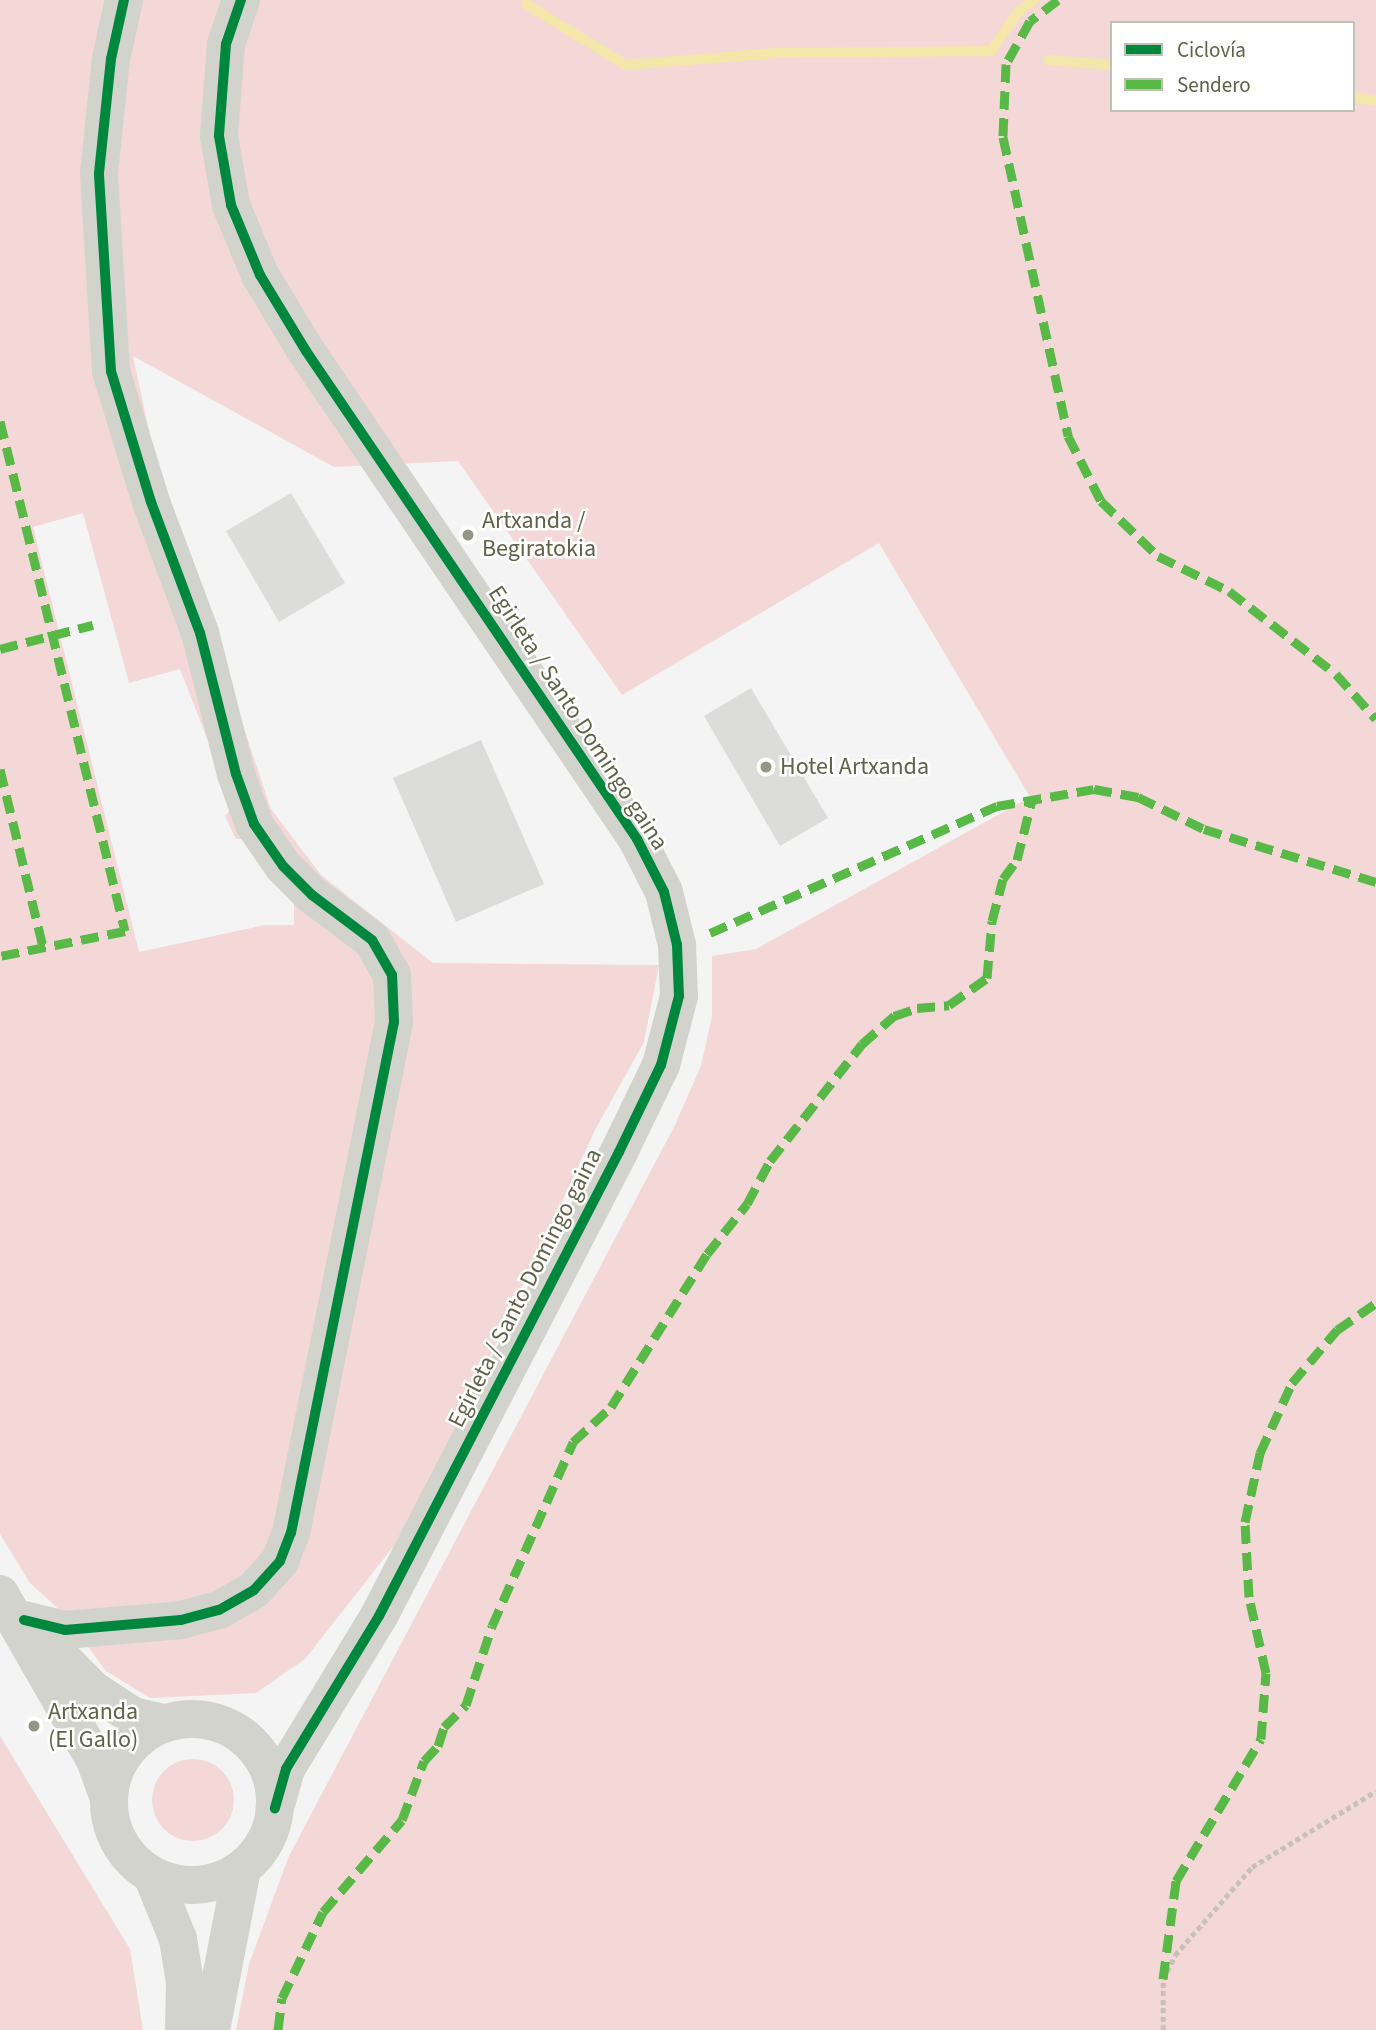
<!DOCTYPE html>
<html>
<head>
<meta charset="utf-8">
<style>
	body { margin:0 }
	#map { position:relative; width:1376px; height:2030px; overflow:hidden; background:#f4f4f4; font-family:"Source Sans 3",sans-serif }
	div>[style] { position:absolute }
	.green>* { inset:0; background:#f4d7d7 }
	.round { border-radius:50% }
	.stream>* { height:10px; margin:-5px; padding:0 5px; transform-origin:5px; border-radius:5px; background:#f5e7a9 }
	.building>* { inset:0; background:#dcdcda }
	.path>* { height:4.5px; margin-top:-2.25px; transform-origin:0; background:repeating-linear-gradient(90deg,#cac0bb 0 5px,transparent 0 8.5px) }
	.minor>* { height:38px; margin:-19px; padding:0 19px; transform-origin:19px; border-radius:19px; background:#d2d3cd }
	.tertiary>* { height:38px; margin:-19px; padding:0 19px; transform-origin:19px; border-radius:19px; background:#d2d3cd }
	.tertiary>.ring { margin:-19px; padding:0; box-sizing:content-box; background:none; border:38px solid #d2d3cd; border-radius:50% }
	.quiet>* { height:9px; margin-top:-4.5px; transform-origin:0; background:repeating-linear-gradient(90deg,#58b947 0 18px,transparent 0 27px) }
	.cycleway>* { height:10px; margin:-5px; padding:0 5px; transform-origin:5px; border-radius:5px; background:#00873e }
	.dots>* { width:19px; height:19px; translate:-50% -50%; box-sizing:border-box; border:4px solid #fff; border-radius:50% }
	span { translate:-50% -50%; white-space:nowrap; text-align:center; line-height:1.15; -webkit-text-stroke:5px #fff; paint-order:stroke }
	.poi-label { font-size:24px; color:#606248 }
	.left { translate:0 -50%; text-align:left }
	.street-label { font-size:24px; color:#606248 }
	.legend { position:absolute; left:1110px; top:21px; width:245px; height:91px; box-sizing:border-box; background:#fff; border:2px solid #bfc0b6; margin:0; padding:9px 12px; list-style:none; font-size:21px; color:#606248 }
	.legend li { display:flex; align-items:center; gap:14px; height:35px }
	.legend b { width:35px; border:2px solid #bfc0b6 }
</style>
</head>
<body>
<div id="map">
	<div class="green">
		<i style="clip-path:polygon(evenodd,0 0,1376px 0,1376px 2030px,236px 2030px,249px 1964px,289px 1856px,675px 1125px,701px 1066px,712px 1016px,712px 956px,756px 949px,1030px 797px,879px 543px,622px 695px,458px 461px,334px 467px,133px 356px,157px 469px,271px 809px,321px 875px,433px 963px,659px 965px,644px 1042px,596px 1128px,415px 1519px,305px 1659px,256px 1693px,150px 1698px,106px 1671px,62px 1612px,30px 1583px,0 1534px,0 0,1112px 23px,1353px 23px,1353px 110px,1112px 110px,1112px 23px,0 0,83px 513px,129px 683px,180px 669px,215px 759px,230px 810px,225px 816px,236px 839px,244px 839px,294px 902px,294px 925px,265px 925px,139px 952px,33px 527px,83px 513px)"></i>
		<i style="clip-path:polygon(0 1736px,130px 1949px,143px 2030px,0 2030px)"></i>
		<i class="round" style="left:152px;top:1759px;width:82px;height:82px"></i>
	</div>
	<div class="stream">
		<i style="left:526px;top:4px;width:117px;rotate:31.4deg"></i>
		<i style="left:626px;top:65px;width:150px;rotate:-4.6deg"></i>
		<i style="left:776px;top:53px;width:215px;rotate:-0.5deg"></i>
		<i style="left:983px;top:52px;width:8px;rotate:-7deg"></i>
		<i style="left:991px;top:51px;width:49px;rotate:-55deg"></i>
		<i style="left:1019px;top:11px;width:19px;rotate:-36deg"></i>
		<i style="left:1048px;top:60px;width:64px;rotate:4.5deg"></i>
		<i style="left:1353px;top:97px;width:23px;rotate:10deg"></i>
	</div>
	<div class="building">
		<i style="clip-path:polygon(291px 493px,345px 583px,279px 622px,226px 531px)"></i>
		<i style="clip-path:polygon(751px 688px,828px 818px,780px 846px,704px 716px)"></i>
		<i style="clip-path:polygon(481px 740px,544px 884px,456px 922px,393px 778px)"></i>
	</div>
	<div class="path">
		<i style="left:1163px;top:2030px;width:51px;rotate:-90deg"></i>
		<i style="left:1163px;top:1979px;width:27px;rotate:-63deg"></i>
		<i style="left:1175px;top:1955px;width:117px;rotate:-48.8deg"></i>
		<i style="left:1252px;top:1867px;width:145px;rotate:-31.5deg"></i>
	</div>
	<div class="minor">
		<i style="left:24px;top:1620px;width:42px;rotate:13.7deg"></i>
		<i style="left:65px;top:1630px;width:116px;rotate:-4.9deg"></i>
		<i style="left:181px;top:1620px;width:39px;rotate:-15deg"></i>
		<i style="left:219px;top:1610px;width:40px;rotate:-29.7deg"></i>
		<i style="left:254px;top:1590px;width:39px;rotate:-48deg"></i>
		<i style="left:280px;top:1561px;width:30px;rotate:-69deg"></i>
		<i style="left:291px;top:1533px;width:521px;rotate:-78.6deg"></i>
		<i style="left:394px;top:1022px;width:47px;rotate:-92.4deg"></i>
		<i style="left:392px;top:975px;width:40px;rotate:-119.7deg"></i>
		<i style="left:372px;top:940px;width:75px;rotate:-143.1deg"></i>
		<i style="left:312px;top:895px;width:41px;rotate:-135deg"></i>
		<i style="left:283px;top:866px;width:51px;rotate:-124.6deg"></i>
		<i style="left:254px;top:824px;width:53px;rotate:-109.8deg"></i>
		<i style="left:236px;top:774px;width:146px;rotate:-104.3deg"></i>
		<i style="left:200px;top:633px;width:140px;rotate:-110.5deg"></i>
		<i style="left:151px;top:502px;width:137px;rotate:-107deg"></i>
		<i style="left:111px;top:371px;width:198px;rotate:-93.5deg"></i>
		<i style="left:99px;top:173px;width:115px;rotate:-84deg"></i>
		<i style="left:111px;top:59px;width:60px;rotate:-77.6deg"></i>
	</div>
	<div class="tertiary">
		<i style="left:241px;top:0;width:46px;rotate:108.8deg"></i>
		<i style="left:226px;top:44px;width:92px;rotate:94.4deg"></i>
		<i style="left:219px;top:136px;width:70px;rotate:80.1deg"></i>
		<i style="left:231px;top:205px;width:76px;rotate:67.5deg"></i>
		<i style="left:260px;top:275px;width:89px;rotate:58.8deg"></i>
		<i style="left:306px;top:351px;width:590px;rotate:55.85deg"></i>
		<i style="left:637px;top:839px;width:59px;rotate:63deg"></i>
		<i style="left:664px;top:892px;width:55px;rotate:76.2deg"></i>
		<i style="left:677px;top:945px;width:51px;rotate:87.8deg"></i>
		<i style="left:679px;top:996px;width:71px;rotate:104.6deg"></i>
		<i style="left:661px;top:1065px;width:97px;rotate:115.8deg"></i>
		<i style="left:619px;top:1152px;width:522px;rotate:117.35deg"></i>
		<i style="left:379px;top:1616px;width:179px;rotate:121.3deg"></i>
		<i style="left:286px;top:1769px;width:41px;rotate:105.8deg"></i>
		<i style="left:0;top:1594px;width:191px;rotate:60.2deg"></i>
		<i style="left:95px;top:1760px;width:37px;rotate:70deg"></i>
		<i style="left:34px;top:1630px;width:84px;rotate:45.5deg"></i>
		<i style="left:93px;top:1690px;width:48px;rotate:33deg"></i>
		<i style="left:133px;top:1716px;width:31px;rotate:13deg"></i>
		<i class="ring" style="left:109px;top:1719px;width:128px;height:128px"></i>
		<i style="left:152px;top:1875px;width:69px;rotate:67.9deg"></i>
		<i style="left:178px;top:1939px;width:44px;rotate:80.8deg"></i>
		<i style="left:185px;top:1982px;width:48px;rotate:91.2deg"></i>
		<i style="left:211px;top:2030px;width:164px;rotate:-79.1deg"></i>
	</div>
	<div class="quiet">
		<i style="left:1058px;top:0;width:35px;rotate:143deg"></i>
		<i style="left:1030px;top:21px;width:49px;rotate:119.2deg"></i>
		<i style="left:1006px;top:64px;width:73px;rotate:92.4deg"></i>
		<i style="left:1003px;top:137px;width:306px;rotate:77.7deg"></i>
		<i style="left:1068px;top:436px;width:73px;rotate:63.1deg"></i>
		<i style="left:1101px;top:501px;width:79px;rotate:44deg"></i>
		<i style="left:1158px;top:556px;width:79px;rotate:26.2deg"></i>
		<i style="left:1229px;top:591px;width:135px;rotate:37.8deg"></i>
		<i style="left:1336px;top:674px;width:60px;rotate:48.4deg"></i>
		<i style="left:0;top:421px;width:525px;rotate:76.23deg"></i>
		<i style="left:125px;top:931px;width:127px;rotate:168.7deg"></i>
		<i style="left:0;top:649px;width:96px;rotate:-14.5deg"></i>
		<i style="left:0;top:769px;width:183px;rotate:76.4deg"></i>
		<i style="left:710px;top:933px;width:314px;rotate:-23.9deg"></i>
		<i style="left:997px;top:806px;width:98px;rotate:-9.9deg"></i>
		<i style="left:1094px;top:789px;width:45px;rotate:10.3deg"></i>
		<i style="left:1138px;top:797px;width:73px;rotate:25.9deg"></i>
		<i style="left:1204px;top:829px;width:180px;rotate:17.1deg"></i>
		<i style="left:1163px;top:1979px;width:99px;rotate:-82.4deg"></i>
		<i style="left:1176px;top:1881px;width:165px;rotate:-59.1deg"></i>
		<i style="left:1261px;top:1739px;width:66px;rotate:-85.7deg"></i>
		<i style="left:1266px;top:1673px;width:78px;rotate:-102.6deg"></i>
		<i style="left:1249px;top:1597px;width:75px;rotate:-93.1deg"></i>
		<i style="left:1245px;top:1522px;width:71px;rotate:-77.7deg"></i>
		<i style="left:1260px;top:1453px;width:77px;rotate:-65.4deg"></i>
		<i style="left:1292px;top:1383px;width:70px;rotate:-49.7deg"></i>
		<i style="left:1337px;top:1330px;width:47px;rotate:-34.7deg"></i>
		<i style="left:278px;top:2030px;width:32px;rotate:-83deg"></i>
		<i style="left:282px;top:1998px;width:95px;rotate:-64.5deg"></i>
		<i style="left:323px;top:1912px;width:121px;rotate:-49.3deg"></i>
		<i style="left:402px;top:1820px;width:63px;rotate:-69.6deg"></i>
		<i style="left:424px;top:1761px;width:21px;rotate:-47deg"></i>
		<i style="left:438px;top:1746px;width:20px;rotate:-72deg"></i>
		<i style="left:444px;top:1727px;width:31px;rotate:-45deg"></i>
		<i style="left:466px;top:1705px;width:83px;rotate:-71.8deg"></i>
		<i style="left:492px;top:1626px;width:201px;rotate:-66.2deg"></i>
		<i style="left:573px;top:1442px;width:52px;rotate:-42.6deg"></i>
		<i style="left:611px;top:1407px;width:181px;rotate:-57.9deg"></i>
		<i style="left:707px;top:1254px;width:64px;rotate:-51.3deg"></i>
		<i style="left:747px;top:1204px;width:49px;rotate:-61.9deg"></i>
		<i style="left:770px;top:1161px;width:149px;rotate:-51.8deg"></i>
		<i style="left:862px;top:1044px;width:43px;rotate:-41.2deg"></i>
		<i style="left:894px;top:1016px;width:24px;rotate:-19deg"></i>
		<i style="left:917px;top:1008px;width:32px;rotate:-5deg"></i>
		<i style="left:949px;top:1005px;width:47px;rotate:-35.4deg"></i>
		<i style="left:987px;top:978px;width:57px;rotate:-85deg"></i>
		<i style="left:992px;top:921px;width:43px;rotate:-75.3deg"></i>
		<i style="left:1003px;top:879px;width:24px;rotate:-54deg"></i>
		<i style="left:1017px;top:860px;width:62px;rotate:-76deg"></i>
	</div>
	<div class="cycleway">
		<i style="left:241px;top:0;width:46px;rotate:108.8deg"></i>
		<i style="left:226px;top:44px;width:92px;rotate:94.4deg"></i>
		<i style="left:219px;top:136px;width:70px;rotate:80.1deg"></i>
		<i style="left:231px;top:205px;width:76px;rotate:67.5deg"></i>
		<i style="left:260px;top:275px;width:89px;rotate:58.8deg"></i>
		<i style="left:306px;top:351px;width:590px;rotate:55.85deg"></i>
		<i style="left:637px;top:839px;width:59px;rotate:63deg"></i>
		<i style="left:664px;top:892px;width:55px;rotate:76.2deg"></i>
		<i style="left:677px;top:945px;width:51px;rotate:87.8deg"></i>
		<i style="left:679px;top:996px;width:71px;rotate:104.6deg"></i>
		<i style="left:661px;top:1065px;width:97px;rotate:115.8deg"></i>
		<i style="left:619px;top:1152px;width:522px;rotate:117.35deg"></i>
		<i style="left:379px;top:1616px;width:179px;rotate:121.3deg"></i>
		<i style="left:286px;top:1769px;width:41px;rotate:105.8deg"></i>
		<i style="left:24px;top:1620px;width:42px;rotate:13.7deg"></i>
		<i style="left:65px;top:1630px;width:116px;rotate:-4.9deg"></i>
		<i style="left:181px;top:1620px;width:39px;rotate:-15deg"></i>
		<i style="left:219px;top:1610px;width:40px;rotate:-29.7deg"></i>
		<i style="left:254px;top:1590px;width:39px;rotate:-48deg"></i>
		<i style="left:280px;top:1561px;width:30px;rotate:-69deg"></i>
		<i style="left:291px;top:1533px;width:521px;rotate:-78.6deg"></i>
		<i style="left:394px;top:1022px;width:47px;rotate:-92.4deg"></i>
		<i style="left:392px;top:975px;width:40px;rotate:-119.7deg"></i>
		<i style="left:372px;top:940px;width:75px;rotate:-143.1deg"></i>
		<i style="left:312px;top:895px;width:41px;rotate:-135deg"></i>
		<i style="left:283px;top:866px;width:51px;rotate:-124.6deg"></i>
		<i style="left:254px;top:824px;width:53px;rotate:-109.8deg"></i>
		<i style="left:236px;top:774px;width:146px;rotate:-104.3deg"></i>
		<i style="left:200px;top:633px;width:140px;rotate:-110.5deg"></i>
		<i style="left:151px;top:502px;width:137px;rotate:-107deg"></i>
		<i style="left:111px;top:371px;width:198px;rotate:-93.5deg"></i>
		<i style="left:99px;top:173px;width:115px;rotate:-84deg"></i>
		<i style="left:111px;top:59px;width:60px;rotate:-77.6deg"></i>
	</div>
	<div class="dots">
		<i style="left:468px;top:535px;background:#949584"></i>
		<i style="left:766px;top:767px;background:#949584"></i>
		<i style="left:34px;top:1726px;background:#949584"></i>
	</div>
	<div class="poi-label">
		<span class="left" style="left:482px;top:535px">Artxanda /<br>Begiratokia</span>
		<span class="left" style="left:780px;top:767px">Hotel Artxanda</span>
		<span class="left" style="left:48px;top:1726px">Artxanda<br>(El Gallo)</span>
	</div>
	<div class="street-label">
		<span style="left:578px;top:718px;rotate:57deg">Egirleta / Santo Domingo gaina</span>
		<span style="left:525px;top:1288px;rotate:-63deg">Egirleta / Santo Domingo gaina</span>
	</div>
	<ul class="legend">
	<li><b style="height:9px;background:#00873e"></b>Ciclovía</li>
	<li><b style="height:9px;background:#58b947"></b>Sendero</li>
	</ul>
</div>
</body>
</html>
